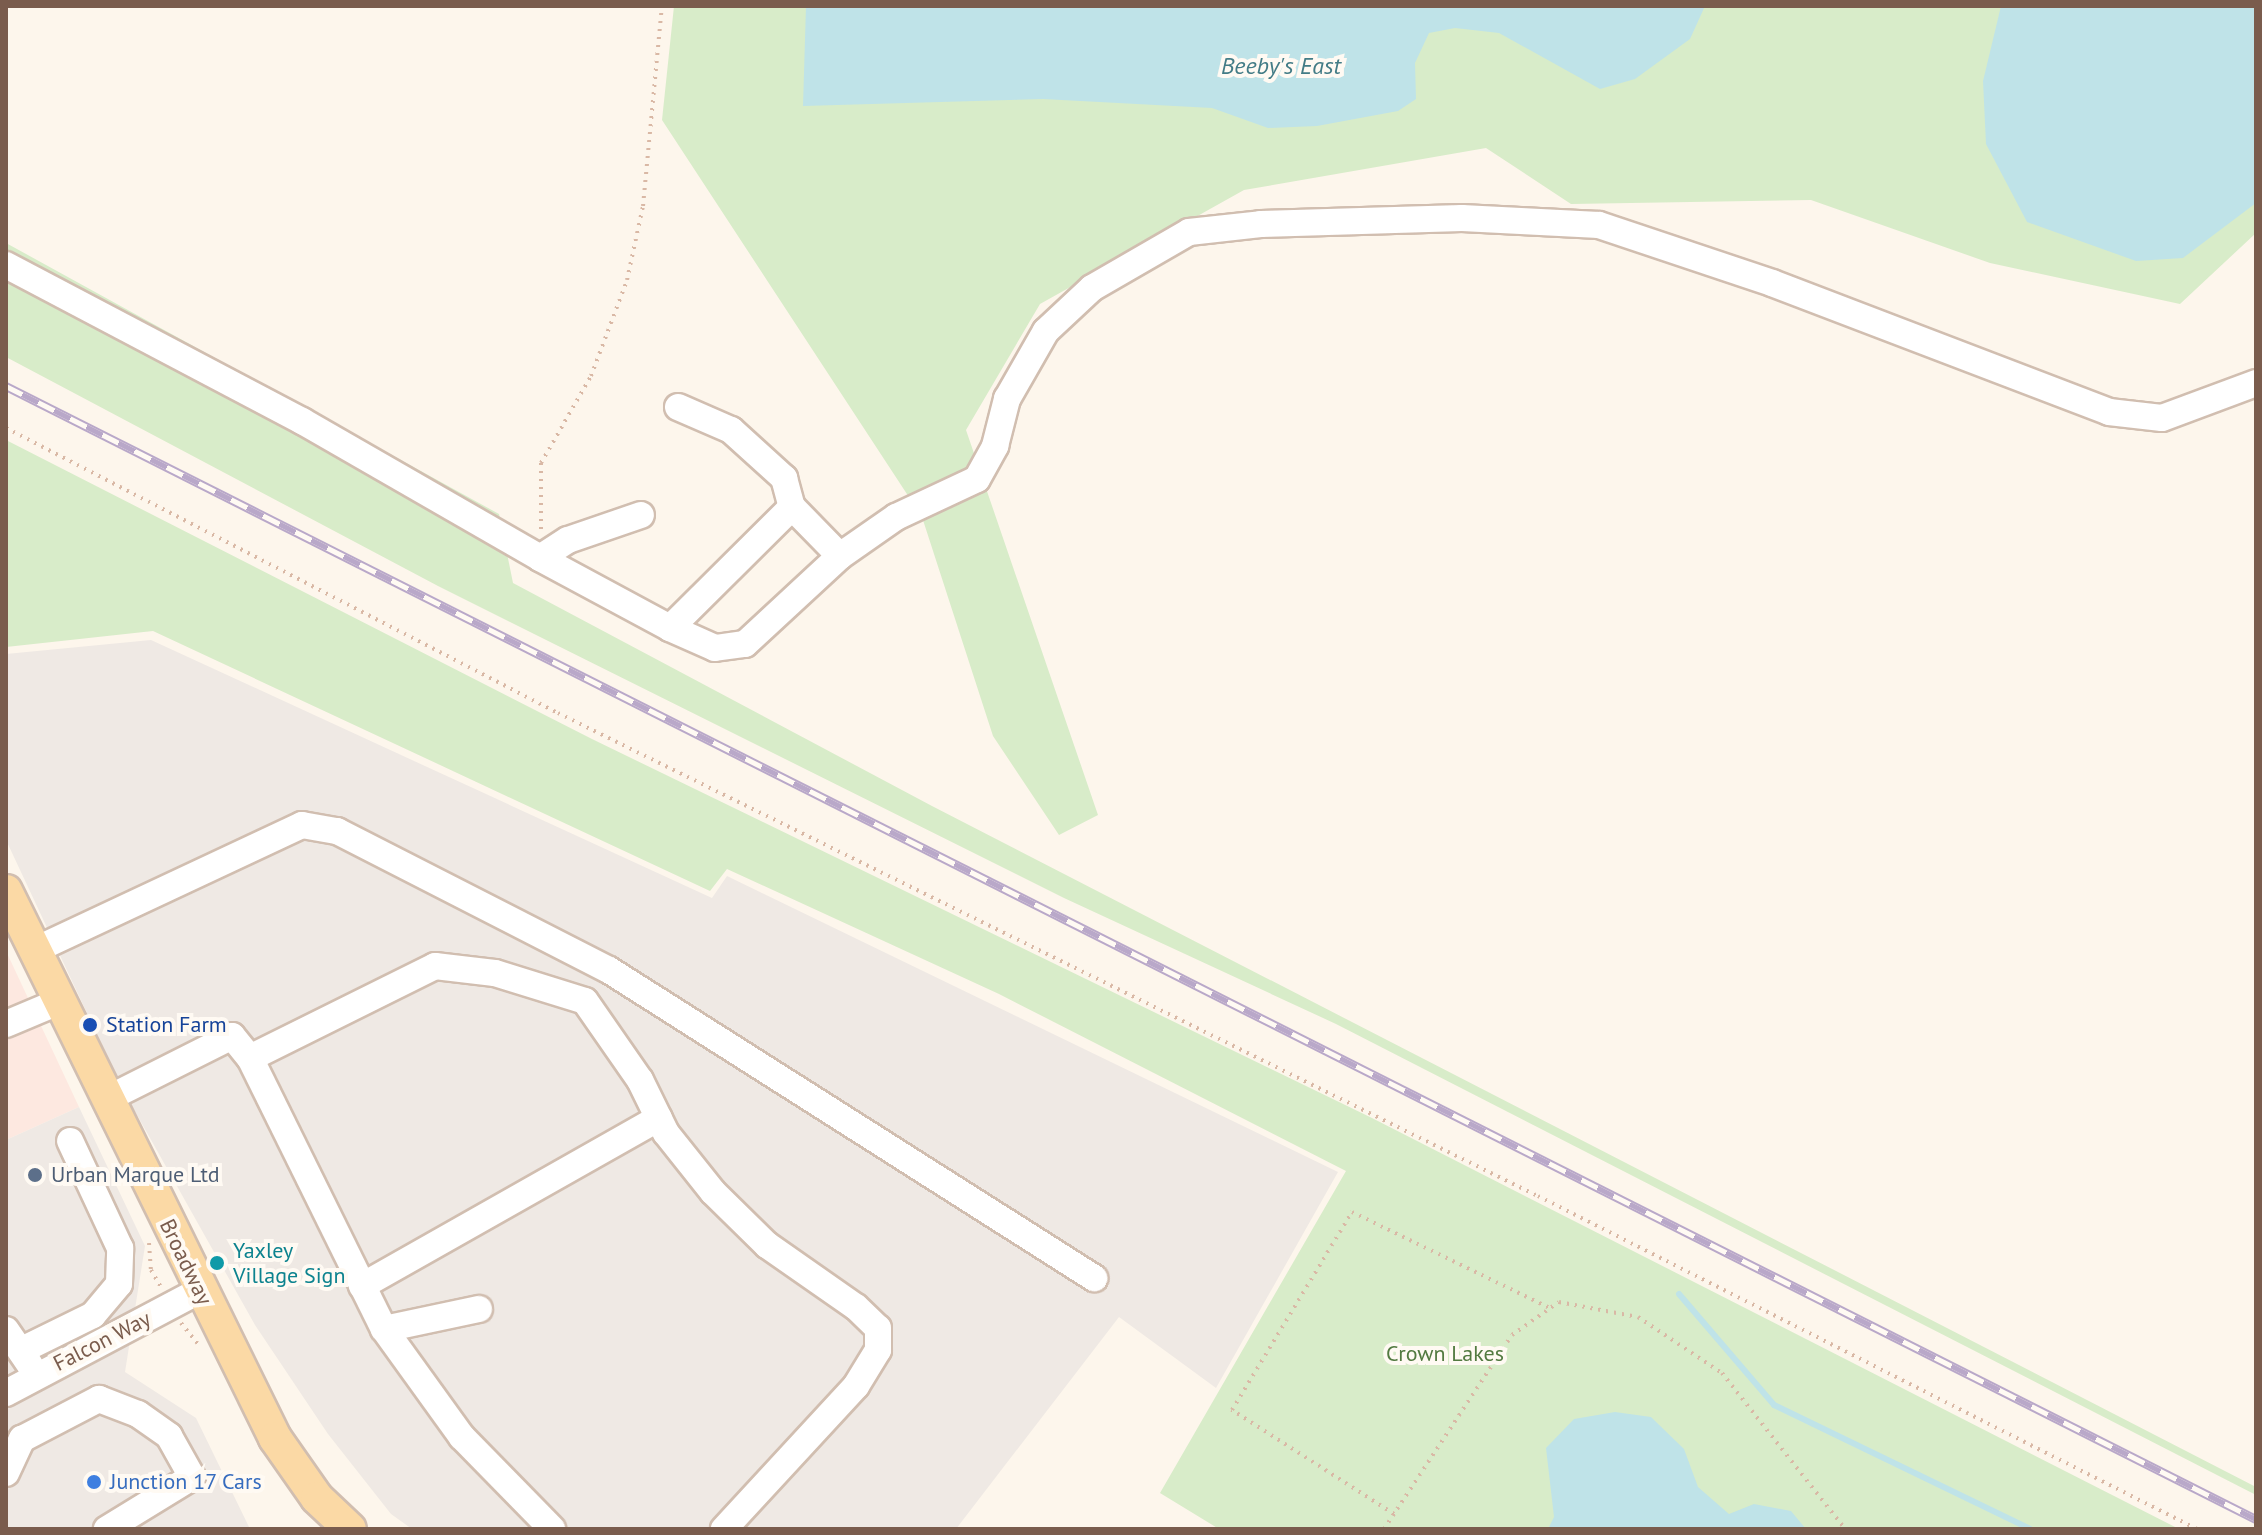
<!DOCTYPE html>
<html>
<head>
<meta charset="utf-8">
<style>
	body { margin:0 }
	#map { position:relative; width:2262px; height:1535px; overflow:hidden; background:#fdf6ec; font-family:"PT Sans",sans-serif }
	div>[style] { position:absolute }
	.commercial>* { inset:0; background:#fde8e0 }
	.industrial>* { inset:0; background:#efe9e4 }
	.green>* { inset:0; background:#d8ecc9 }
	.water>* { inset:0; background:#bfe3e8 }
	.stream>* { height:6px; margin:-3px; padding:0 3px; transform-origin:3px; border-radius:3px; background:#bfe3e8 }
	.path>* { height:4px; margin-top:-2px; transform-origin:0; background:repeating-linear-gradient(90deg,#d9b8a5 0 2px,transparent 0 8px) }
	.roads { filter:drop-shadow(2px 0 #d1beb0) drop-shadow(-2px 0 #d1beb0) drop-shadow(0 2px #d1beb0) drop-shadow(0 -2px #d1beb0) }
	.minor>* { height:26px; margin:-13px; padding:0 13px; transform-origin:13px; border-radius:13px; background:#fff }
	.major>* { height:32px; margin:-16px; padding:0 16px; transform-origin:16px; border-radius:16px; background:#fbd9a5 }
	.rail>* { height:9px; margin-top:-4.5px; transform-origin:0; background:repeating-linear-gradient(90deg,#fffaf3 0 18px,#b9a8c9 0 36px); box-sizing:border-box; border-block:2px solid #b9a8c9 }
	.dots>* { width:22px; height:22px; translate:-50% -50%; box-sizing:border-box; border:4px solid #fffaf3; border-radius:50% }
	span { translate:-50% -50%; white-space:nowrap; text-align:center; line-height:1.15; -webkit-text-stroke:8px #fffaf3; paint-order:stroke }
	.transit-label { font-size:22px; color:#164399 }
	.left { translate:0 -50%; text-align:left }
	.service-label { font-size:22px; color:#4e5e75 }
	.culture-label { font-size:22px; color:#0d838f }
	.street-label { font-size:22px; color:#7a5c4d }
	.park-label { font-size:22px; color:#537a41 }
	.shop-label { font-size:22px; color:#366cbe }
	.water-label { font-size:24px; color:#437c86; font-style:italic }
	.frame { position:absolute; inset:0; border:8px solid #7a5c4d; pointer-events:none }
</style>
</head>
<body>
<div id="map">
	<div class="commercial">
		<i style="clip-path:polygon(6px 951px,79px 1107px,6px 1140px)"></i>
	</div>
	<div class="industrial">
		<i style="clip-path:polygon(151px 640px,712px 898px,727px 876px,1338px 1172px,1216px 1388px,1119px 1317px,956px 1529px,412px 1529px,391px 1514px,328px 1434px,255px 1325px,123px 1090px,6px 840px,6px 654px)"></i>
		<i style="clip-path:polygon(79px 1107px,145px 1246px,125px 1372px,196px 1418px,250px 1529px,6px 1529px,6px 1140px)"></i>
	</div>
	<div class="green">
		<i style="clip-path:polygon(674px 6px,2256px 6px,2256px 233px,2180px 304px,1990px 263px,1811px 200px,1571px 204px,1486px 148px,1244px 190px,1040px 304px,966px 430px,1098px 815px,1059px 835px,993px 736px,922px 517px,662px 120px)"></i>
		<i style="clip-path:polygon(6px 243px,499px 514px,513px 583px,932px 806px,2256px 1487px,2256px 1495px,1336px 1024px,1064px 898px,438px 586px,6px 357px)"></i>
		<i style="clip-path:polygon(6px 440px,592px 739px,1372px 1118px,2179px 1529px,1219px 1529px,1160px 1493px,1346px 1171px,999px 994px,727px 869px,710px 891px,153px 631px,6px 647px)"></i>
	</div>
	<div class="water">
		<i style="clip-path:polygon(806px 6px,1705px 6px,1690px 39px,1635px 79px,1600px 89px,1499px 33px,1455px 28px,1429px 33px,1415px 63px,1416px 99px,1398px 111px,1317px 126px,1268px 128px,1212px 108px,1043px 99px,803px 106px)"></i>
		<i style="clip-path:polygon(2001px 6px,2256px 6px,2256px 203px,2183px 258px,2136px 261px,2027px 222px,1986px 144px,1983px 81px)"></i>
		<i style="clip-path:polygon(1615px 1412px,1651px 1417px,1684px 1449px,1698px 1487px,1729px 1514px,1754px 1504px,1791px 1511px,1806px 1529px,1548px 1529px,1554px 1517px,1546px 1448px,1574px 1419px)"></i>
	</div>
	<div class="stream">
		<i style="left:1679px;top:1294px;width:146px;rotate:49.4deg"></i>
		<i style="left:1774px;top:1405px;width:284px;rotate:25.8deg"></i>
	</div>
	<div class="path">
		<i style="left:6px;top:428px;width:621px;rotate:27.31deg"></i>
		<i style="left:558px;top:713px;width:1093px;rotate:26.24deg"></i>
		<i style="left:1538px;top:1196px;width:738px;rotate:26.81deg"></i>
		<i style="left:541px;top:529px;width:66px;rotate:-90deg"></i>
		<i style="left:541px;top:463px;width:100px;rotate:-60.1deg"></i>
		<i style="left:591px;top:376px;width:103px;rotate:-69.4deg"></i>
		<i style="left:627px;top:280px;width:76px;rotate:-77.8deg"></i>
		<i style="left:643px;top:206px;width:201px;rotate:-84.6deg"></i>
		<i style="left:149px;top:1243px;width:27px;rotate:86deg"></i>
		<i style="left:151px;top:1270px;width:20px;rotate:60deg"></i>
		<i style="left:181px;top:1323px;width:27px;rotate:51deg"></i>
		<i style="left:1394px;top:1514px;width:193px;rotate:-147.3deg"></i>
		<i style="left:1232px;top:1410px;width:232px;rotate:-58.8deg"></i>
		<i style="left:1352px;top:1212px;width:220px;rotate:25.9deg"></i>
		<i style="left:1384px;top:1529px;width:232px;rotate:-56.6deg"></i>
		<i style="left:1512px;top:1335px;width:57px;rotate:-35.1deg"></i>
		<i style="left:1559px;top:1302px;width:80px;rotate:10.8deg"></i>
		<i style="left:1638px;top:1317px;width:101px;rotate:33.7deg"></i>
		<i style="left:1722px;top:1373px;width:199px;rotate:51.7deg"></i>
	</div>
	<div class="roads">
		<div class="minor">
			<i style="left:6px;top:265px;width:335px;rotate:27.8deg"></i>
			<i style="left:302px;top:421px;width:275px;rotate:29.9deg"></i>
			<i style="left:540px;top:558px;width:148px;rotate:28.3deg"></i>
			<i style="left:670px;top:628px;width:49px;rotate:24deg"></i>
			<i style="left:715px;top:648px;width:30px;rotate:-8deg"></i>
			<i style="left:745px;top:644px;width:129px;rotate:-42.8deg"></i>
			<i style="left:840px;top:556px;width:69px;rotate:-134.4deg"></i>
			<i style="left:792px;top:507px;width:172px;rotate:135.2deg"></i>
			<i style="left:678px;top:407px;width:58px;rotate:23.5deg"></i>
			<i style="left:731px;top:430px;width:72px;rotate:42.2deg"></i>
			<i style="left:784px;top:478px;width:30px;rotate:75deg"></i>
			<i style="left:840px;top:556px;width:68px;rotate:-34.9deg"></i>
			<i style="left:896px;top:517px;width:89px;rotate:-25.1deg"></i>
			<i style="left:977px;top:479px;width:38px;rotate:-61deg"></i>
			<i style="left:995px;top:446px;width:49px;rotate:-75.7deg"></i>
			<i style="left:1007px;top:399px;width:78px;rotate:-60.2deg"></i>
			<i style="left:1046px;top:331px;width:63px;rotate:-43.1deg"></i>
			<i style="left:1092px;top:288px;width:112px;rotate:-30deg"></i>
			<i style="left:1189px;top:232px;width:72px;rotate:-6.3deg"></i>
			<i style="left:1261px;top:224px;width:201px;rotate:-1.7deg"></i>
			<i style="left:1462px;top:218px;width:137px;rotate:2.9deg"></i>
			<i style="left:1599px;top:225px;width:182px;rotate:18.5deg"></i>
			<i style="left:1772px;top:283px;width:361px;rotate:20.9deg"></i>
			<i style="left:2109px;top:412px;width:53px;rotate:6.5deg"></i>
			<i style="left:2162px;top:418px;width:100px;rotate:-20.4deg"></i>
			<i style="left:540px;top:558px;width:33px;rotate:-33deg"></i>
			<i style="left:568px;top:540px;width:77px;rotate:-18.9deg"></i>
			<i style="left:33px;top:951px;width:297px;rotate:-25.1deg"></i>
			<i style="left:302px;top:825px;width:36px;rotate:10deg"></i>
			<i style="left:337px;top:831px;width:305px;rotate:27.1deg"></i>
			<i style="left:609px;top:970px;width:575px;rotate:32.42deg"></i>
			<i style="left:6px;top:1024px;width:56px;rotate:-22.9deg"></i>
			<i style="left:250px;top:1058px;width:302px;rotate:63.7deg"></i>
			<i style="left:384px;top:1329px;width:133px;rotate:54.2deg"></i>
			<i style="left:462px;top:1437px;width:129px;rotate:45.6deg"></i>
			<i style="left:107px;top:1099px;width:140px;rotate:-26.7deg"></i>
			<i style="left:232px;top:1036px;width:28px;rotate:51deg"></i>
			<i style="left:250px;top:1058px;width:207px;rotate:-26.4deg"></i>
			<i style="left:435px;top:966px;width:60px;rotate:6.7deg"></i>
			<i style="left:495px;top:973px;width:94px;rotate:17.3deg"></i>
			<i style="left:585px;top:1001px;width:96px;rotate:55.2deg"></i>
			<i style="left:640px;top:1080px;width:59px;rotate:63.9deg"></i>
			<i style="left:666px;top:1133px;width:75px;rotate:51.5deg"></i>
			<i style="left:713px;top:1192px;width:76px;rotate:44.5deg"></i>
			<i style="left:767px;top:1245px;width:108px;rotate:34.9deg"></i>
			<i style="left:856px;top:1307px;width:30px;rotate:44deg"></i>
			<i style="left:878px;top:1328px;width:22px;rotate:90deg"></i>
			<i style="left:878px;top:1350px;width:42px;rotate:121.4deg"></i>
			<i style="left:856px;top:1386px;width:195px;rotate:132.7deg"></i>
			<i style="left:362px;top:1286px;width:341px;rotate:-29.5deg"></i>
			<i style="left:384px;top:1329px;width:97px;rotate:-11.9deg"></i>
			<i style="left:6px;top:1330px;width:42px;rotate:55.6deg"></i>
			<i style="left:22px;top:1350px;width:79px;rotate:-26.2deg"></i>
			<i style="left:93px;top:1315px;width:40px;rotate:-50deg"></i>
			<i style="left:119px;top:1284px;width:36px;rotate:-88deg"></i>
			<i style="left:120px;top:1248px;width:118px;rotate:-115deg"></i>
			<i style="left:6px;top:1393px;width:218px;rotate:-27.9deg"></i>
			<i style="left:6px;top:1473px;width:38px;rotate:-65deg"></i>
			<i style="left:22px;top:1439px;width:87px;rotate:-27.5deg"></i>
			<i style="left:99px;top:1399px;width:42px;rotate:21deg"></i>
			<i style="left:138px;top:1414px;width:38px;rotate:35deg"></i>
			<i style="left:169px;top:1436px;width:47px;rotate:60.7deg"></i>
			<i style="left:192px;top:1477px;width:100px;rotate:148.5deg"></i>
		</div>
		<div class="major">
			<i style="left:6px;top:891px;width:610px;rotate:63.81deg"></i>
			<i style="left:275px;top:1438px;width:73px;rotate:55deg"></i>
			<i style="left:317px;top:1498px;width:45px;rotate:43.2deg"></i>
		</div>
	</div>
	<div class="rail">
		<i style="left:6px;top:386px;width:2519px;rotate:26.73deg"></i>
	</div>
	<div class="dots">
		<i style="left:90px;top:1025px;background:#1a4fb4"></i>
		<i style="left:35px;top:1175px;background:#5c6f8a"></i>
		<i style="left:217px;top:1263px;background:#0f9aa8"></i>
		<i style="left:94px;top:1482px;background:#3f7fe0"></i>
	</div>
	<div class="transit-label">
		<span class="left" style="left:106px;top:1025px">Station Farm</span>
	</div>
	<div class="service-label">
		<span class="left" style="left:51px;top:1175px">Urban Marque Ltd</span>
	</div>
	<div class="culture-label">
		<span class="left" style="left:233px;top:1263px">Yaxley<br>Village Sign</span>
	</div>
	<div class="street-label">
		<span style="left:186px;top:1262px;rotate:64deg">Broadway</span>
		<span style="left:102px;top:1341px;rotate:-27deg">Falcon Way</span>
	</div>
	<div class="park-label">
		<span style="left:1445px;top:1354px">Crown Lakes</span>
	</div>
	<div class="shop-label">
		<span class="left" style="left:110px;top:1482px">Junction 17 Cars</span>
	</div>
	<div class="water-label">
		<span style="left:1281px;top:66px">Beeby's East</span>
	</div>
	<div class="frame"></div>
</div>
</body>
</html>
